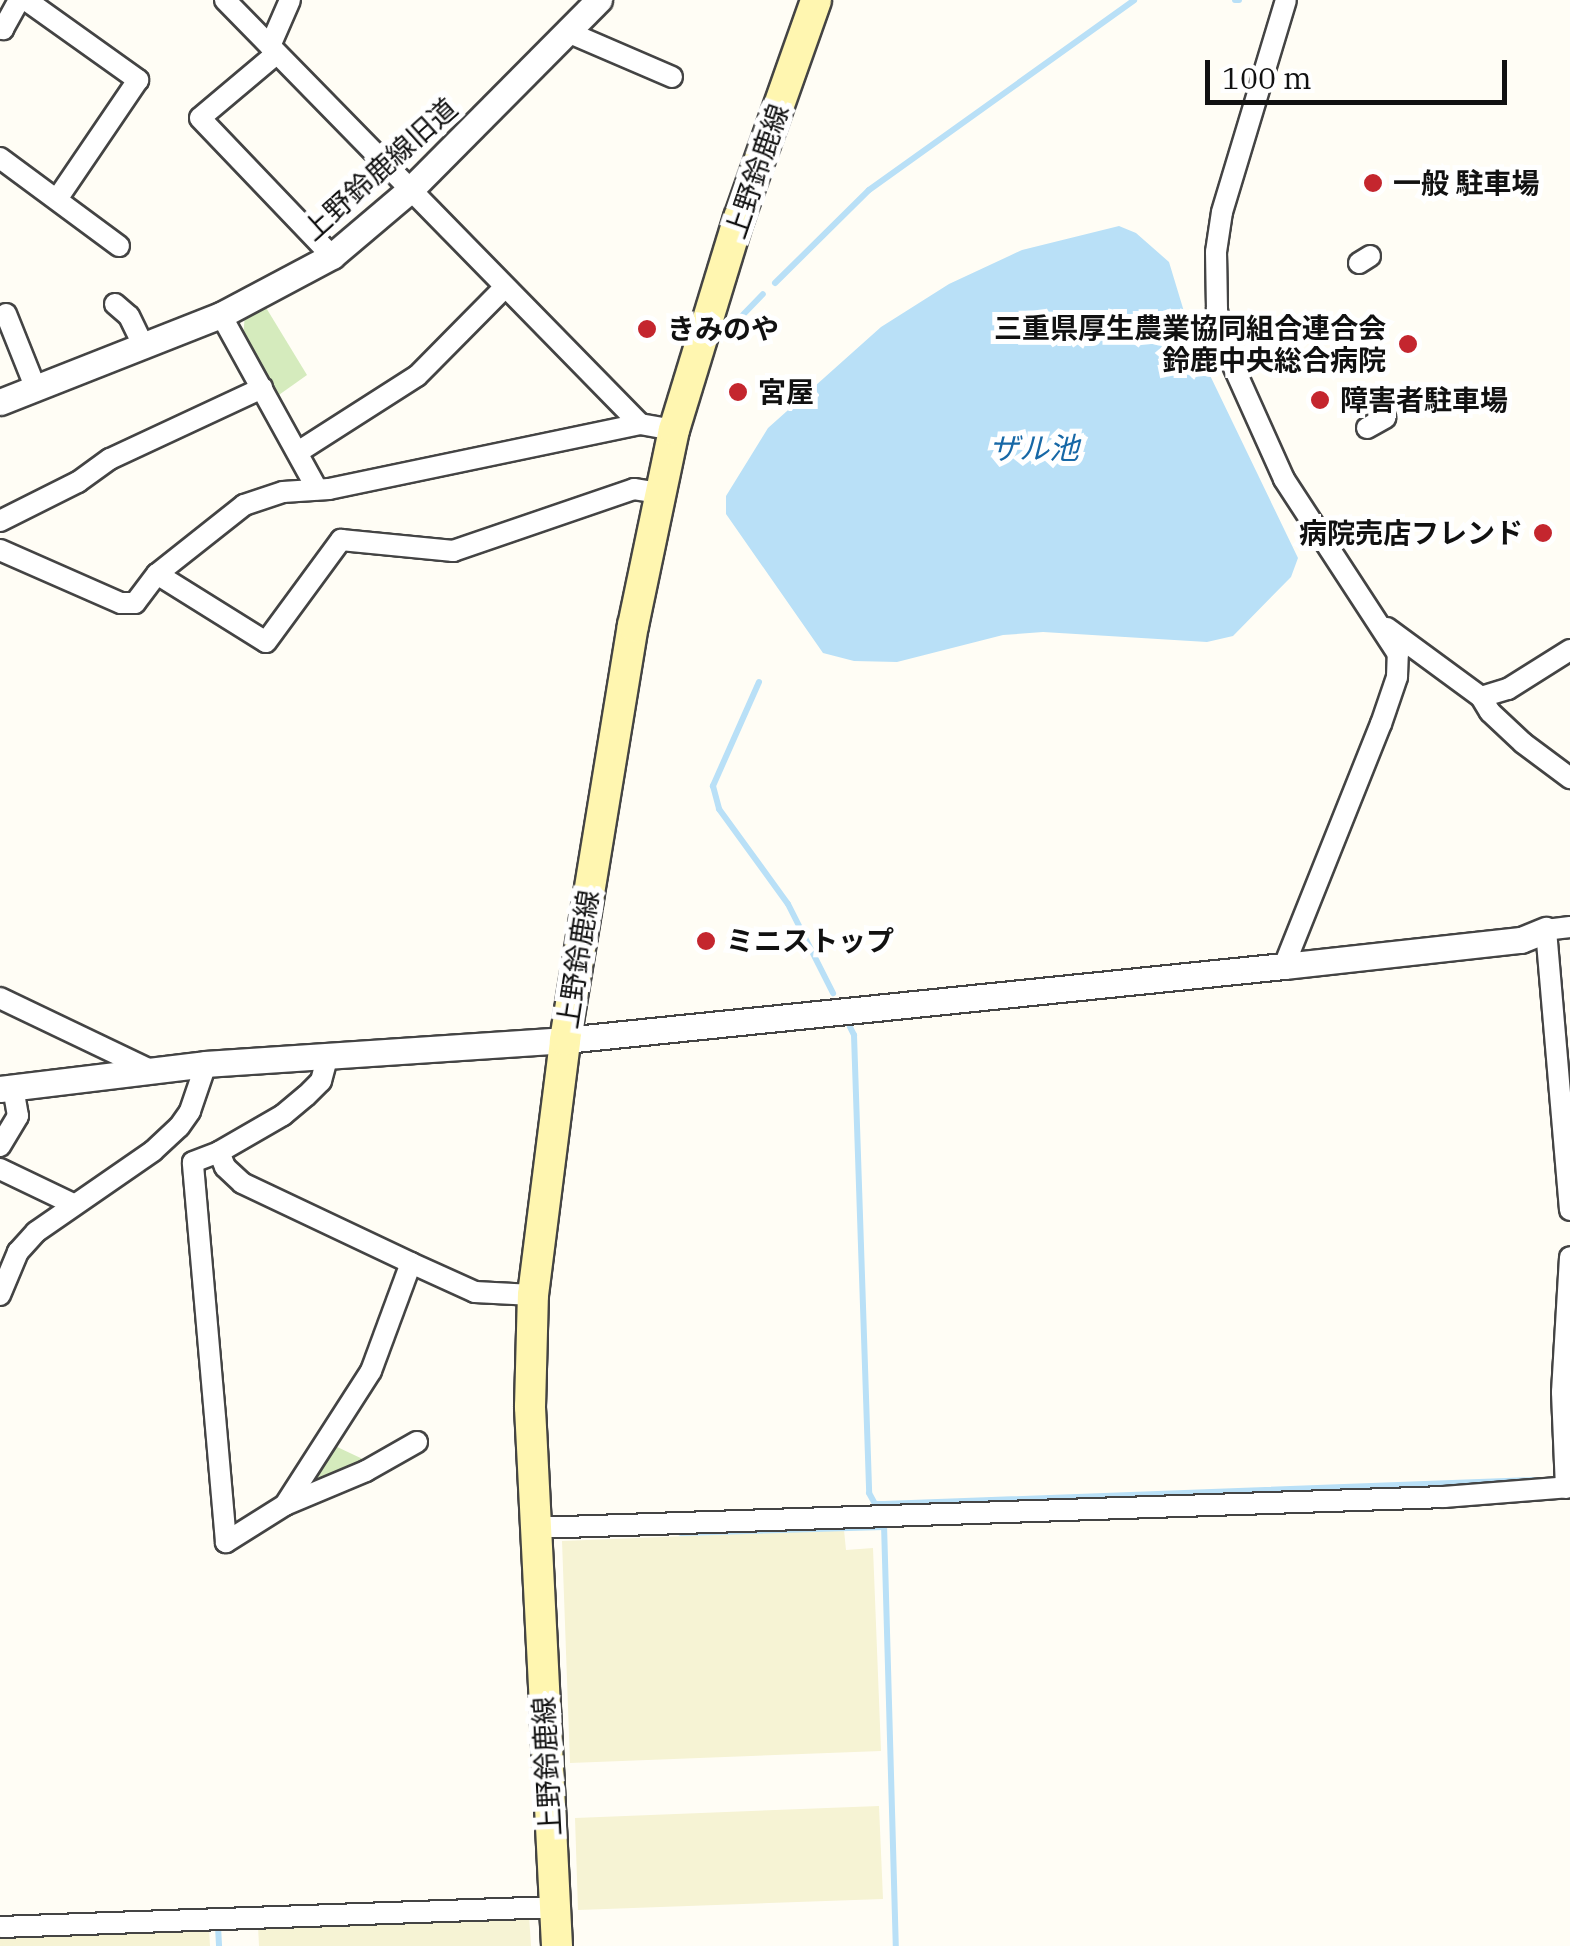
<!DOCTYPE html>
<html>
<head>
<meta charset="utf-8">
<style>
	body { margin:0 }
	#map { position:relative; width:1570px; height:1946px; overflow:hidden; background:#fffdf5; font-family:"IBM Plex Serif","Noto Sans JP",serif }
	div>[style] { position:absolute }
	.farmland>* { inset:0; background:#f6f3d4 }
	.green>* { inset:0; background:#d5ebbd }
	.water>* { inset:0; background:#b9e0f7 }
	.stream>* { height:6px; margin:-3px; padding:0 3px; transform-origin:3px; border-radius:3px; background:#b9e0f7 }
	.roads { filter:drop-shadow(2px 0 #444) drop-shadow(-2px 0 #444) drop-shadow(0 2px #444) drop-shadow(0 -2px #444) }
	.minor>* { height:20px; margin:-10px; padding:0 10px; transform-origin:10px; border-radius:10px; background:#fff }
	.tertiary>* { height:25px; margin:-12.5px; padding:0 12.5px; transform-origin:12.5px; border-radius:12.5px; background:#fff }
	.secondary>* { height:30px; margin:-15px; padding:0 15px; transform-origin:15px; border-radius:15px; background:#fff6b0 }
	.dots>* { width:28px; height:28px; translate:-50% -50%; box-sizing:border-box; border:5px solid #fff; border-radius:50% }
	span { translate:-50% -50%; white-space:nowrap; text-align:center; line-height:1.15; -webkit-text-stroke:10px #fff; paint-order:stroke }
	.street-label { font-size:28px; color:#111 }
	.poi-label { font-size:28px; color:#111; font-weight:700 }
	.left { translate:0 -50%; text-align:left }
	.right { translate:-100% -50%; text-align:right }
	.water-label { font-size:30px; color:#1768a6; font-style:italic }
	.scale { position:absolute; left:1205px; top:60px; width:302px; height:45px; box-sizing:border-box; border:5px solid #111; border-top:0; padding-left:12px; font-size:30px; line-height:35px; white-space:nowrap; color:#111; -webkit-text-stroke:8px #fff; paint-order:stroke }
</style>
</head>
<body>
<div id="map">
	<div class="farmland">
		<i style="clip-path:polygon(844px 1530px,846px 1550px,873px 1548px,881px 1751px,570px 1763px,562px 1541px)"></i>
		<i style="clip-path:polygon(879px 1806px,883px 1899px,578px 1910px,575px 1818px)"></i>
		<i style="clip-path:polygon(529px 1915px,531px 1946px,259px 1946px,258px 1926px)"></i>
		<i style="clip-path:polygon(209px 1928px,210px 1946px,0 1946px,0 1933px)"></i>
	</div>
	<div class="green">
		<i style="clip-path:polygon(265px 306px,307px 375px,276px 397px,243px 338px,245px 314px)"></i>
		<i style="clip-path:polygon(333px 1445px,369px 1462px,320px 1487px,310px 1480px)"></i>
	</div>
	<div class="water">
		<i style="clip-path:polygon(1119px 226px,1136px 233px,1169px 262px,1192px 338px,1298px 558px,1291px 577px,1233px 636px,1207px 642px,1043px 632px,1003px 635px,897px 662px,854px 661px,823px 653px,726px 514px,726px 496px,768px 428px,881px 327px,949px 284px,1022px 250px)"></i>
	</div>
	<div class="stream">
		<i style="left:1235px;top:0;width:4px"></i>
		<i style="left:775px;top:283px;width:132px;rotate:-44.7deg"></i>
		<i style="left:869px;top:190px;width:326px;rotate:-35.6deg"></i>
		<i style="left:735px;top:323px;width:40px;rotate:-46deg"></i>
		<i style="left:759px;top:682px;width:114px;rotate:113.9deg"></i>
		<i style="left:713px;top:786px;width:24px;rotate:75deg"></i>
		<i style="left:719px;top:809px;width:117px;rotate:54deg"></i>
		<i style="left:788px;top:904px;width:100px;rotate:63.2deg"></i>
		<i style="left:850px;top:1027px;width:9px;rotate:63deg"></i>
		<i style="left:854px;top:1035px;width:458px;rotate:88.1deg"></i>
		<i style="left:869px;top:1493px;width:13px;rotate:61deg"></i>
		<i style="left:875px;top:1504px;width:9px"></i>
		<i style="left:884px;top:1504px;width:650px;rotate:-2.11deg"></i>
		<i style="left:884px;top:1524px;width:422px;rotate:88.4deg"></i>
		<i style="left:681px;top:1533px;width:203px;rotate:-1.7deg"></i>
		<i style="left:218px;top:1926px;width:20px;rotate:87deg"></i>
	</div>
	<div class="roads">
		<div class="minor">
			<i style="left:26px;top:0;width:138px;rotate:35.5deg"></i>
			<i style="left:138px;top:80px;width:144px;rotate:124.2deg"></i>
			<i style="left:225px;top:0;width:593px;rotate:45.61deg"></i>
			<i style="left:0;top:27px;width:4px;rotate:34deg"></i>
			<i style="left:3px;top:29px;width:33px;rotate:-61deg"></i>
			<i style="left:570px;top:33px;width:111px;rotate:23.3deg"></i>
			<i style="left:270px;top:46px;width:50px;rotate:-66.5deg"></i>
			<i style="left:276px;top:54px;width:99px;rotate:139.9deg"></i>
			<i style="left:200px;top:118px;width:191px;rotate:46.3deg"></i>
			<i style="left:0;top:158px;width:148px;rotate:36.5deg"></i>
			<i style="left:1359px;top:263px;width:13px;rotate:-32deg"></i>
			<i style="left:115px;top:304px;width:18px;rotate:41deg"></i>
			<i style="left:129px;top:316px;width:32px;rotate:64deg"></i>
			<i style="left:6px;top:314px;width:81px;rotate:68.2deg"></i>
			<i style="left:221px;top:315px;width:199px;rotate:61.1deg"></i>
			<i style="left:1367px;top:428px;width:21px;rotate:-29deg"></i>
			<i style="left:298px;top:452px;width:141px;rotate:-32.6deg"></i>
			<i style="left:417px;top:376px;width:125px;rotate:-45.3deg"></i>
			<i style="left:0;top:521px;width:87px;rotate:-26.6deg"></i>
			<i style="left:78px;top:482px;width:39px;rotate:-36deg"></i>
			<i style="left:110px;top:459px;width:168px;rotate:-25deg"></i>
			<i style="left:0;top:550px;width:132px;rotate:23.7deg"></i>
			<i style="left:121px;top:603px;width:14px"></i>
			<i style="left:135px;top:603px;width:36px;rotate:-53deg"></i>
			<i style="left:157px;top:574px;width:111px;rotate:-38.4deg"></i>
			<i style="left:244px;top:505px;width:41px;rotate:-18.4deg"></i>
			<i style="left:283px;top:492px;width:46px;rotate:-3.7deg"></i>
			<i style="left:329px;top:489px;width:318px;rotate:-11.8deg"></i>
			<i style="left:640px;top:424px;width:35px;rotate:10deg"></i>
			<i style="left:157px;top:574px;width:128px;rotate:32deg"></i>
			<i style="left:266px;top:642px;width:127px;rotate:-53.7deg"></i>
			<i style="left:341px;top:540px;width:113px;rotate:5.6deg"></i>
			<i style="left:453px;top:551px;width:191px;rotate:-18.9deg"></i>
			<i style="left:634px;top:489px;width:26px;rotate:9deg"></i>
			<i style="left:1387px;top:628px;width:117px;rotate:36.3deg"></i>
			<i style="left:1481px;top:697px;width:28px;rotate:-17deg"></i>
			<i style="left:1508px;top:689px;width:73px;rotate:-32.2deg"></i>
			<i style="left:1481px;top:697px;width:17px;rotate:59deg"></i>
			<i style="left:1490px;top:712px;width:45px;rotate:43.2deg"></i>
			<i style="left:1523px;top:743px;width:59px;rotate:36.7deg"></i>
			<i style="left:1570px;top:927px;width:24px;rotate:173deg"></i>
			<i style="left:1546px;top:930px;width:281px;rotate:85.1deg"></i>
			<i style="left:1284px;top:966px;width:261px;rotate:-68.2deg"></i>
			<i style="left:1381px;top:724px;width:50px;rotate:-71.2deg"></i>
			<i style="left:1397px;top:677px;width:23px;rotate:-88deg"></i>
			<i style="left:1398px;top:654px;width:209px;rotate:-123.1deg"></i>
			<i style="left:1284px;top:479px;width:144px;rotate:-114.2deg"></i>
			<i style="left:1225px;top:348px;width:40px;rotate:-102deg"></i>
			<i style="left:1217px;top:309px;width:57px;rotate:-91deg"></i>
			<i style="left:1216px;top:252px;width:40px;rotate:-81.5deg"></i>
			<i style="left:1222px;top:212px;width:221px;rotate:-73.2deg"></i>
			<i style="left:0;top:998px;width:166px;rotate:25.6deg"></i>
			<i style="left:0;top:1146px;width:35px;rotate:-59deg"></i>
			<i style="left:18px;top:1116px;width:29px;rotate:-100deg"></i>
			<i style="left:219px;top:1152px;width:74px;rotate:-30deg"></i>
			<i style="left:283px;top:1115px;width:30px;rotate:-40deg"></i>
			<i style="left:306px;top:1096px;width:21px;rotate:-45deg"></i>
			<i style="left:321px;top:1081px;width:28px;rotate:-75deg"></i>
			<i style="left:0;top:1169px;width:81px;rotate:25.6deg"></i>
			<i style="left:0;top:1295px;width:47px;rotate:-67.3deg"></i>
			<i style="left:18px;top:1252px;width:27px;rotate:-48deg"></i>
			<i style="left:36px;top:1232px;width:142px;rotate:-34.7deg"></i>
			<i style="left:153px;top:1151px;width:35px;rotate:-43deg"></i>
			<i style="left:179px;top:1127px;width:19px;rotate:-55deg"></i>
			<i style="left:190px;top:1111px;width:50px;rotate:-71.2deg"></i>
			<i style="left:417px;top:1442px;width:59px;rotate:150.4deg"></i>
			<i style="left:366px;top:1471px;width:88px;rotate:157.2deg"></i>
			<i style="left:285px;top:1505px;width:70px;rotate:147.9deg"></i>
			<i style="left:226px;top:1542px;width:381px;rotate:-95deg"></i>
			<i style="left:193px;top:1162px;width:28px;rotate:-21deg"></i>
			<i style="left:219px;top:1152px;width:16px;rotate:68deg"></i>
			<i style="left:225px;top:1167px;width:23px;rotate:43deg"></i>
			<i style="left:242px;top:1183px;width:187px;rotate:25.3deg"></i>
			<i style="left:411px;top:1263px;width:70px;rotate:24.4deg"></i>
			<i style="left:475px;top:1292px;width:58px;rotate:3deg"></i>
			<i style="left:1566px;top:1488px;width:96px;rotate:-92.4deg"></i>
			<i style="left:1562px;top:1392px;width:135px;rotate:-86.6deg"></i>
			<i style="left:285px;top:1505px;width:159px;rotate:-57.3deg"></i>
			<i style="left:371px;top:1371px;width:115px;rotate:-69.7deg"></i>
			<i style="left:535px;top:1528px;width:910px;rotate:-1.95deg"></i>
			<i style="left:1444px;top:1497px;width:126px;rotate:-4.5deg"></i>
			<i style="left:0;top:1927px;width:555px;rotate:-2.06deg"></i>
		</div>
		<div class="tertiary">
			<i style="left:0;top:402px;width:238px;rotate:-21.5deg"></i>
			<i style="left:221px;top:315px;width:126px;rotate:-28deg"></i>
			<i style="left:332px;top:256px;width:104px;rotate:-40.3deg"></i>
			<i style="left:411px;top:189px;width:267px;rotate:-45.2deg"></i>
			<i style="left:0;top:1089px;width:208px;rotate:-6.9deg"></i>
			<i style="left:206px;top:1064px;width:360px;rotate:-3.8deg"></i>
			<i style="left:565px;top:1040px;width:723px;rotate:-5.88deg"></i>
			<i style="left:1284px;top:966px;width:238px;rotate:-6.3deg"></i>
			<i style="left:1521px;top:940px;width:27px;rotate:-22deg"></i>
		</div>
		<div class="secondary">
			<i style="left:557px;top:1946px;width:540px;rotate:-92.87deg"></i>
			<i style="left:530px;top:1407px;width:112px;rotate:-88.5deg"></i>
			<i style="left:533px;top:1295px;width:257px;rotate:-82.8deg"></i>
			<i style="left:565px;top:1040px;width:420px;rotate:-80.7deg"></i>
			<i style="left:633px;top:626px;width:200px;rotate:-78.2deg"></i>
			<i style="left:674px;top:430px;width:222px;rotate:-73deg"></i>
			<i style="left:739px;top:218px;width:231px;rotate:-70.5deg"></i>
		</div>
	</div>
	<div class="dots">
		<i style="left:1373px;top:183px;background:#c4262e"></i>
		<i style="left:647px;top:329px;background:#c4262e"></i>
		<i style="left:1408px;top:344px;background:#c4262e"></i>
		<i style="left:738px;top:392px;background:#c4262e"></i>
		<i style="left:1320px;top:400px;background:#c4262e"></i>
		<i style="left:1543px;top:533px;background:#c4262e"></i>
		<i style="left:706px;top:941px;background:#c4262e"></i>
	</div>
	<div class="street-label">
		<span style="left:380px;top:169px;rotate:-42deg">上野鈴鹿線旧道</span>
		<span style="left:757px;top:171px;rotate:-71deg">上野鈴鹿線</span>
		<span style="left:578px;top:959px;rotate:-81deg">上野鈴鹿線</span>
		<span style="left:547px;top:1766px;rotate:-93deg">上野鈴鹿線</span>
	</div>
	<div class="poi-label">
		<span class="left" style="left:1393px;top:183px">一般 駐車場</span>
		<span class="right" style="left:1386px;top:344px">三重県厚生農業協同組合連合会<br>鈴鹿中央総合病院</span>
		<span class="left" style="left:667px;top:329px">きみのや</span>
		<span class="left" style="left:758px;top:392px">宮屋</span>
		<span class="left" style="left:1340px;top:400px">障害者駐車場</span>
		<span class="right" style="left:1523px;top:533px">病院売店フレンド</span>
		<span class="left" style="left:726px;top:941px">ミニストップ</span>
	</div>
	<div class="water-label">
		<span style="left:1034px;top:448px">ザル池</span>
	</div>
	<div class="scale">100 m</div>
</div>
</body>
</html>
